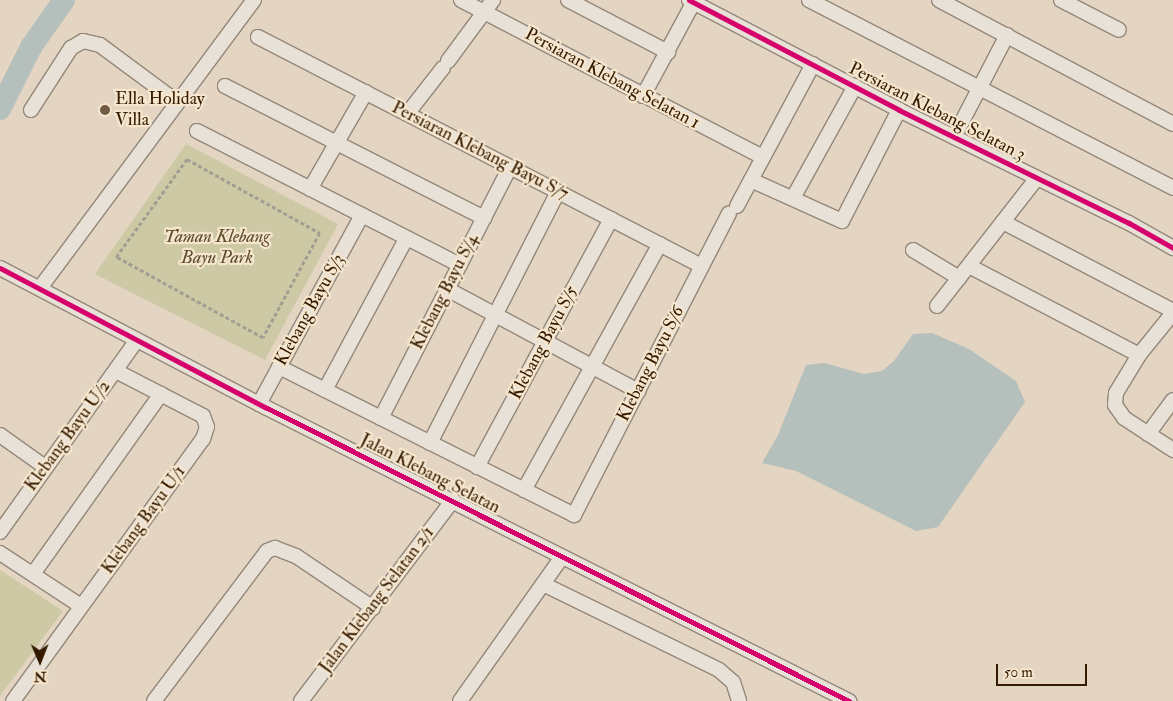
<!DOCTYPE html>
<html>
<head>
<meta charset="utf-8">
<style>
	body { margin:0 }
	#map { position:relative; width:1173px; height:701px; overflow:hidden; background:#e3d5c1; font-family:"IM FELL Double Pica",serif }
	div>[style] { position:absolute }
	.green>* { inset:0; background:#ccc9a4 }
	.water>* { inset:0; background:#b5bfbb }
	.river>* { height:22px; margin:-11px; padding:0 11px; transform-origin:11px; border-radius:11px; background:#b5bfbb }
	.path>* { height:2.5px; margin-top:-1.25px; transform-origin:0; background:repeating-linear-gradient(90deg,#a59d92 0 4px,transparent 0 6.5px) }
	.roads { filter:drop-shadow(1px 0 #938779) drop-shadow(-1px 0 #938779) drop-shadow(0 1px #938779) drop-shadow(0 -1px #938779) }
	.minor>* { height:14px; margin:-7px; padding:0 7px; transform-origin:7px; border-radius:7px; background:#e8e1d7 }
	.cycleway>* { height:5px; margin:-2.5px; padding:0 2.5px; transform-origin:2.5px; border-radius:2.5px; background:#d6006c }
	.dots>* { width:14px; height:14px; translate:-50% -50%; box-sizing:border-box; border:2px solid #f6e6ce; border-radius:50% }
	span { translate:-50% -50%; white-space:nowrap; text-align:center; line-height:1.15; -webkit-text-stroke:4.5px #f6e6ce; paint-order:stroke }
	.street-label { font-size:18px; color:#331a00 }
	.poi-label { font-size:18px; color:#331a00 }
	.left { translate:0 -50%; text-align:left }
	.park-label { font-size:18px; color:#5c4c2a; font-style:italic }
	.north { position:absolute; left:15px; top:636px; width:50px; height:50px; -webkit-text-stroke:4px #f6e6ce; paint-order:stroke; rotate:179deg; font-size:14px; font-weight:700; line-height:20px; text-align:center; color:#331a00 }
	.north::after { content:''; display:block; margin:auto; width:18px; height:22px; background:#331a00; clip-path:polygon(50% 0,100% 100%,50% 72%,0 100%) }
	.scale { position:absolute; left:996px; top:664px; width:91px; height:22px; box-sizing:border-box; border:2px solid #331a00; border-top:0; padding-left:6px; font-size:15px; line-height:18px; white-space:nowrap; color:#331a00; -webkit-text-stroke:4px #f6e6ce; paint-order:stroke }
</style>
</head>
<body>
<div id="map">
	<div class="green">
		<i style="clip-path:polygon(186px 144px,338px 224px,265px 360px,95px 274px)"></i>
		<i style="clip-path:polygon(0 570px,63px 611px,0 696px)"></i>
	</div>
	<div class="water">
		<i style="clip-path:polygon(932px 333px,969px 349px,1016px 381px,1025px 402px,938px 527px,916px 531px,796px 471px,762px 463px,778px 435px,806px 365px,824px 363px,864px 374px,882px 371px,894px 361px,913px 334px)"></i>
	</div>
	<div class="river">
		<i style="left:0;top:109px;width:69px;rotate:-63.4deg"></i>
		<i style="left:31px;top:47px;width:57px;rotate:-54.9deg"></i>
	</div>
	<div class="path">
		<i style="left:187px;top:159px;width:152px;rotate:29.1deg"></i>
		<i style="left:320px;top:233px;width:119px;rotate:118.5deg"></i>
		<i style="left:263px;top:338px;width:168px;rotate:-151.1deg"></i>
		<i style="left:116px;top:257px;width:121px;rotate:-54.1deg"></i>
	</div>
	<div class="roads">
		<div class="minor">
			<i style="left:461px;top:0;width:340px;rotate:27.5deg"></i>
			<i style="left:568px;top:0;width:113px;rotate:27.5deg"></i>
			<i style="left:689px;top:0;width:237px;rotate:27.6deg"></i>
			<i style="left:899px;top:110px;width:256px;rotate:26.2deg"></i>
			<i style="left:1129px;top:223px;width:51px;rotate:29.6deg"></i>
			<i style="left:809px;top:0;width:410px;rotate:27.3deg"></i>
			<i style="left:939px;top:0;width:265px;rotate:27.9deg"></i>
			<i style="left:1061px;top:0;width:65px;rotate:27.3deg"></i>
			<i style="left:258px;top:37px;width:499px;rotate:27.3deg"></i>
			<i style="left:448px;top:61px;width:76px;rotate:-53.6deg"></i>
			<i style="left:225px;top:86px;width:291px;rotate:27deg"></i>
			<i style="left:643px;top:96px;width:109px;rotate:-61.6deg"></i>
			<i style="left:31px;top:110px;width:74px;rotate:-57.2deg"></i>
			<i style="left:71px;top:48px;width:14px;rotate:-30deg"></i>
			<i style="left:83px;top:41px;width:17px;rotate:13deg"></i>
			<i style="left:100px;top:45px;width:96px;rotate:36.5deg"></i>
			<i style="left:407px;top:114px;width:58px;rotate:-52deg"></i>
			<i style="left:197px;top:131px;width:295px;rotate:27deg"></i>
			<i style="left:954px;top:137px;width:115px;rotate:-62.5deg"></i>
			<i style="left:751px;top:180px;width:100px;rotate:24.3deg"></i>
			<i style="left:842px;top:221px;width:125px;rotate:-62.8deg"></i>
			<i style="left:310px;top:189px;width:112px;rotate:-60deg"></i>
			<i style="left:793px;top:198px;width:128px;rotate:-61deg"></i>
			<i style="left:737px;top:206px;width:161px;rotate:-61.8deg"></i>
			<i style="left:1003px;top:222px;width:192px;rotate:27.6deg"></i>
			<i style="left:913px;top:250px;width:54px;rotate:31.3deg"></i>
			<i style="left:969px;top:266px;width:192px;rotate:27.6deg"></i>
			<i style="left:0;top:268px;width:301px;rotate:27.7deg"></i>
			<i style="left:267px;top:408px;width:652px;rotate:26.72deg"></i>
			<i style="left:40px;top:288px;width:359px;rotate:-53.4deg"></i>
			<i style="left:447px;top:289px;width:217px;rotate:28.1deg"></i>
			<i style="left:937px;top:306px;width:162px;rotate:-52deg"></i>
			<i style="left:1173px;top:313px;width:54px;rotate:129deg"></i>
			<i style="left:1139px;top:355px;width:44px;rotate:121.2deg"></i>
			<i style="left:1116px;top:393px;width:12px;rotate:95deg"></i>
			<i style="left:1115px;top:405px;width:16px;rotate:55deg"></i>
			<i style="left:1124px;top:418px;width:59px;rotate:33.1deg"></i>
			<i style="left:279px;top:367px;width:330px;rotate:26.6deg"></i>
			<i style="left:574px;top:515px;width:339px;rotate:-62.8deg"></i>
			<i style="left:325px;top:390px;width:171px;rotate:-61.8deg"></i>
			<i style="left:259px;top:404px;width:215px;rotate:-61.4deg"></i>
			<i style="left:381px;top:418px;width:282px;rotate:-62.8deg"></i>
			<i style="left:1148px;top:434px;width:42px;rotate:-53.7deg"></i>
			<i style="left:0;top:435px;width:55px;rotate:35.4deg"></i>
			<i style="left:430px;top:443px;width:282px;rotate:-63deg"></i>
			<i style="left:477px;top:467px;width:282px;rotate:-61.6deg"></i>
			<i style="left:524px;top:490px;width:281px;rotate:-61.1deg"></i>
			<i style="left:0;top:532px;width:234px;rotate:-54.5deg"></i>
			<i style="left:0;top:553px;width:97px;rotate:33.2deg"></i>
			<i style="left:33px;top:574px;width:221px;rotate:-54.6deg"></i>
			<i style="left:543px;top:584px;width:196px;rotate:26deg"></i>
			<i style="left:719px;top:670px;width:18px;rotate:41deg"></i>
			<i style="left:733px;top:682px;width:20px;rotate:72deg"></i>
			<i style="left:13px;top:701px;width:324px;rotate:-54.1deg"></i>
			<i style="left:203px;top:439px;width:13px;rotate:-72deg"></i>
			<i style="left:207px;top:427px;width:12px;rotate:-110deg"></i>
			<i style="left:203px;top:416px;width:98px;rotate:-152.7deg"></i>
			<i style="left:154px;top:701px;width:188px;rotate:-53deg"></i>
			<i style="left:267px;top:551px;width:9px;rotate:-21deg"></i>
			<i style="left:275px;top:548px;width:22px;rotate:21deg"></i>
			<i style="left:296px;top:556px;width:93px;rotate:34deg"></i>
			<i style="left:301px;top:701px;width:252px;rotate:-52.9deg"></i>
			<i style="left:460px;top:701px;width:176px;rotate:-54.7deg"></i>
		</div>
	</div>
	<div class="cycleway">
		<i style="left:689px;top:0;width:237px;rotate:27.6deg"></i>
		<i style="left:899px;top:110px;width:256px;rotate:26.2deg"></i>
		<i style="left:1129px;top:223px;width:51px;rotate:29.6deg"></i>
		<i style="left:0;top:268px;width:301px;rotate:27.7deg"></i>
		<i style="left:267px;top:408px;width:652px;rotate:26.72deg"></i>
	</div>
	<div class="dots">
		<i style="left:105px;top:110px;background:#715b44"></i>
	</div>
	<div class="street-label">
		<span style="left:612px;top:79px;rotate:28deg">Persiaran Klebang Selatan 1</span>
		<span style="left:937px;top:112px;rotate:27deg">Persiaran Klebang Selatan 3</span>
		<span style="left:480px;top:151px;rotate:27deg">Persiaran Klebang Bayu S/7</span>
		<span style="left:445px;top:292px;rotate:-63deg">Klebang Bayu S/4</span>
		<span style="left:310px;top:310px;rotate:-61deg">Klebang Bayu S/3</span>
		<span style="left:544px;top:343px;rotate:-62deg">Klebang Bayu S/5</span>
		<span style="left:651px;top:364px;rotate:-63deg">Klebang Bayu S/6</span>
		<span style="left:68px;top:436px;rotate:-54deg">Klebang Bayu U/2</span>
		<span style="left:430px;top:474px;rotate:27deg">Jalan Klebang Selatan</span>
		<span style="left:144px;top:520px;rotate:-54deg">Klebang Bayu U/1</span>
		<span style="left:377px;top:600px;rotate:-53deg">Jalan Klebang Selatan 2/1</span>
	</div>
	<div class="poi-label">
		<span class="left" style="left:115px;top:110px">Ella Holiday<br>Villa</span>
	</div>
	<div class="park-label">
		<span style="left:217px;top:248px">Taman Klebang<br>Bayu Park</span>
	</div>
	<div class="north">N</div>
	<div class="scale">50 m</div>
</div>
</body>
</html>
